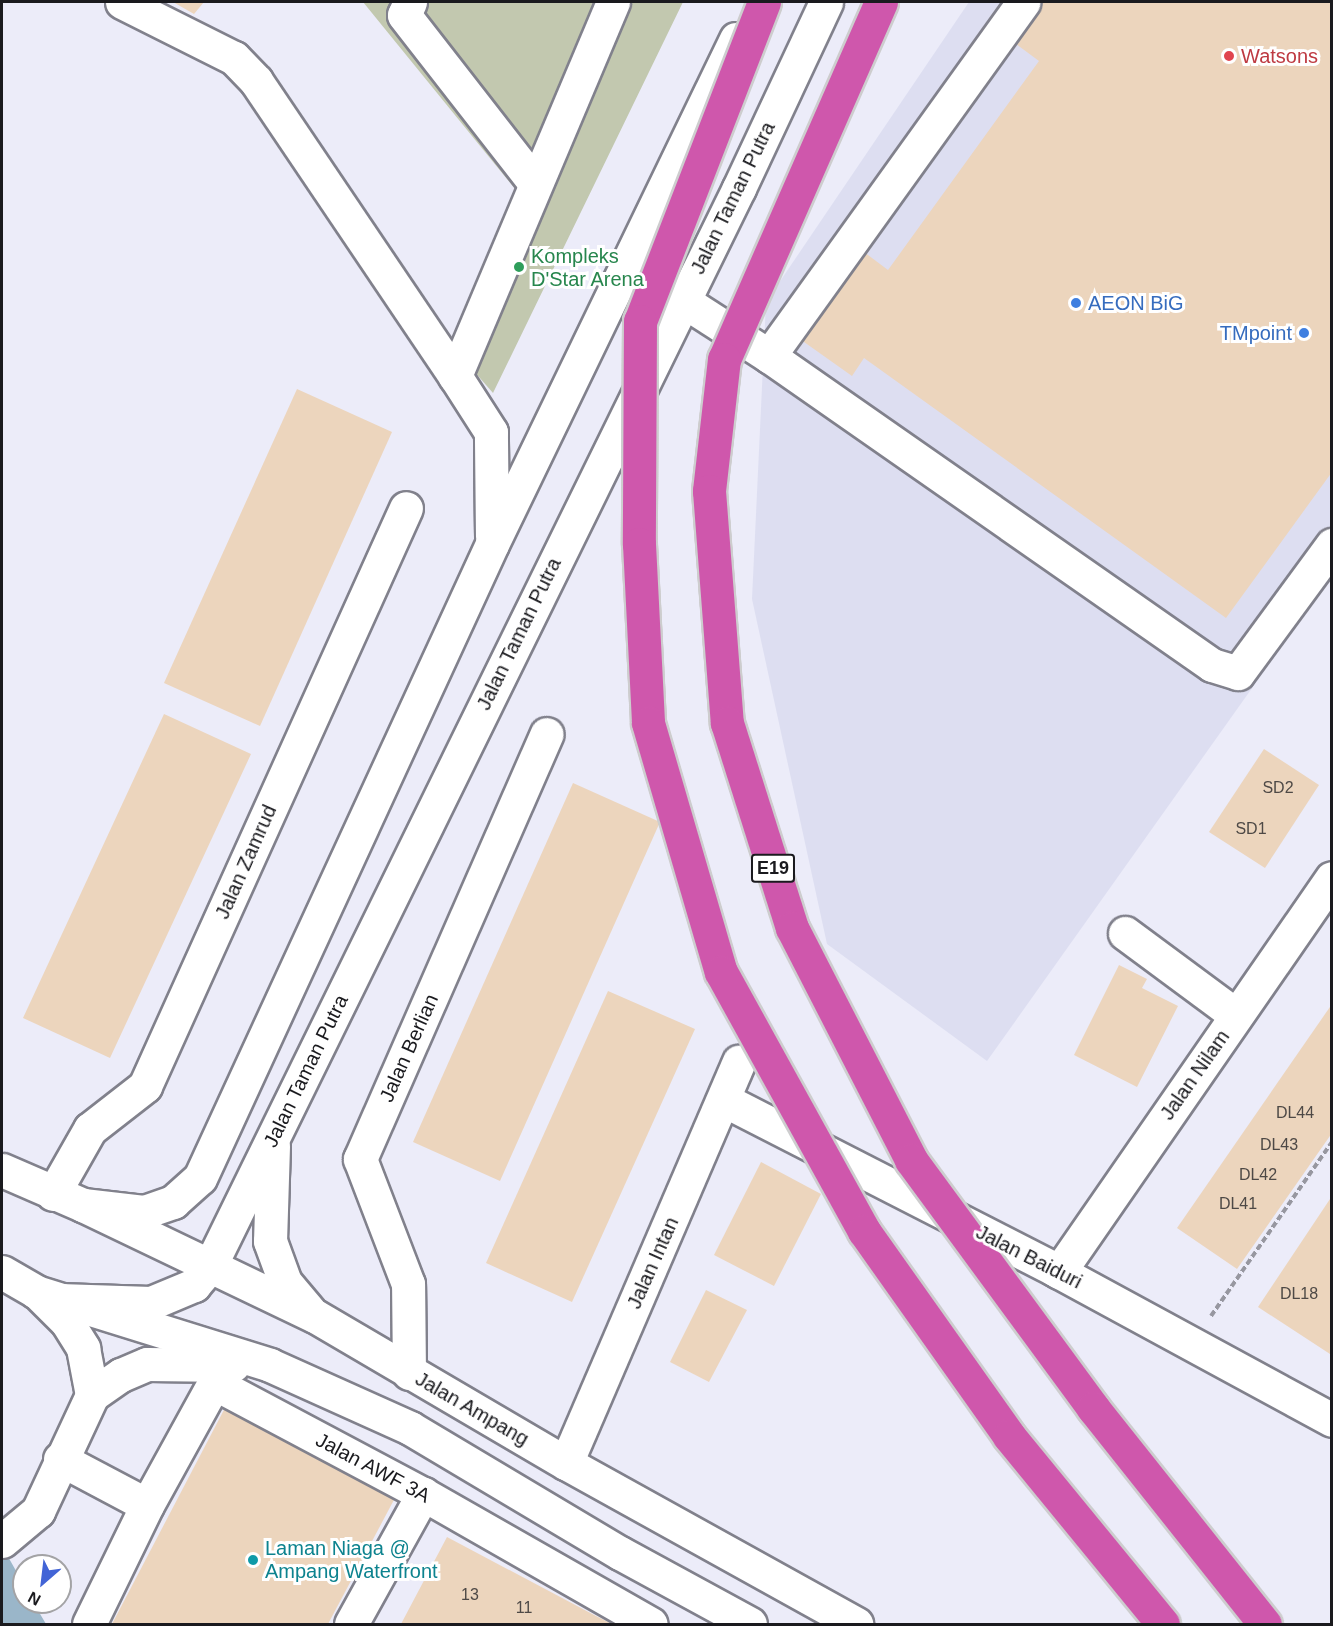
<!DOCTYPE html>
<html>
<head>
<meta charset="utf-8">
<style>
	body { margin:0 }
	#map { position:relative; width:1333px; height:1626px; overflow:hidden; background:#ececf9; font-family:Helvetica,sans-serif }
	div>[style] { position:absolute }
	.built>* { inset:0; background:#dddef1 }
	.green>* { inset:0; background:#c2c8af }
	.water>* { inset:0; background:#9ab6c9 }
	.building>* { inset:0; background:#ecd5bd }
	.path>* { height:4px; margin-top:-2px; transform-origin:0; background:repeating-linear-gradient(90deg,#9797a0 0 6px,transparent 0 9px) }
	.roads { filter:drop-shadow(2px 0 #81818c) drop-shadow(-2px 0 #81818c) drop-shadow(0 2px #81818c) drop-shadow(0 -2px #81818c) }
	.minor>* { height:33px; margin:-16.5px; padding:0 16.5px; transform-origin:16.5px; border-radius:16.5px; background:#fff }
	.bridges { filter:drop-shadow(2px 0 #cdcdce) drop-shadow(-2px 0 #cdcdce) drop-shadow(0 2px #cdcdce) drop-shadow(0 -2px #cdcdce) }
	.highway-bridge>* { height:33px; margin:-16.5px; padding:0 16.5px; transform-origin:16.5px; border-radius:16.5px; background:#cf57ac }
	.dots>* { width:16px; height:16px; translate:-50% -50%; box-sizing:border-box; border:3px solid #fff; border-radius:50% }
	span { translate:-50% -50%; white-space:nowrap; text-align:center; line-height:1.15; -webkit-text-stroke:6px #fff; paint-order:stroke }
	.number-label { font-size:16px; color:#4e4946 }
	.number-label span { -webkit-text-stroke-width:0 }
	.shield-label span { padding:2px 4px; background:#fff; border:2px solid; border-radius:4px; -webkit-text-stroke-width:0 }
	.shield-label { font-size:18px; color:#1a1a1e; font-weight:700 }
	.health-label { font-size:20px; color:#be3a42 }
	.left { translate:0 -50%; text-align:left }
	.street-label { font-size:20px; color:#1a1a1e }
	.leisure-label { font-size:20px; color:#27864d }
	.shop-label { font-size:20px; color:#366cbe }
	.right { translate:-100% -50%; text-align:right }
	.culture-label { font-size:20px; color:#0d838f }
	.frame { position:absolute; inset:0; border:3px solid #1a1a1e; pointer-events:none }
	.north { position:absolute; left:12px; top:1554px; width:60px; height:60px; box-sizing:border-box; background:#fff; border:2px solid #a3a3a5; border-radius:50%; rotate:208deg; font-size:16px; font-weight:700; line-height:24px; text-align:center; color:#1a1a1e }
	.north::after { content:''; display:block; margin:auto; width:21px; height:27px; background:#4264d6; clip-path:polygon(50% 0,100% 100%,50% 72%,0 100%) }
</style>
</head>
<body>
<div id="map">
	<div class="built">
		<i style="clip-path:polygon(969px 2px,1331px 2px,1331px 577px,987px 1061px,827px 944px,752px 599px,766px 302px)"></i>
	</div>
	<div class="green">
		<i style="clip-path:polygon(363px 2px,683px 2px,493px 393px,451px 345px,516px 190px)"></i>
	</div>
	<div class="water">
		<i style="clip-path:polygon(2px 1546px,24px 1585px,24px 1602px,33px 1602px,46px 1624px,2px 1624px)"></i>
	</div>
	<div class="building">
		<i style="clip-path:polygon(173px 2px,204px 2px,194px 14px)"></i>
		<i style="clip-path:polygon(1030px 2px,1332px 2px,1332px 472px,1226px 618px,864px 358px,852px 376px,797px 337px,860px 249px,888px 270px,1039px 61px,1005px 36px)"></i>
		<i style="clip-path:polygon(297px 389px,392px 432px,260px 726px,164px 683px)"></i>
		<i style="clip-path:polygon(164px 714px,251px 754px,110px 1058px,23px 1018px)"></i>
		<i style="clip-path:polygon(1264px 749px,1319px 785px,1265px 868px,1209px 832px)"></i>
		<i style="clip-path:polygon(573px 783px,660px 822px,500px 1181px,413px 1142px)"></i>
		<i style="clip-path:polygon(1119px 965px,1147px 979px,1142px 988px,1178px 1006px,1137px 1087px,1074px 1055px)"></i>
		<i style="clip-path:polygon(608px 991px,695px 1029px,572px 1302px,486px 1263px)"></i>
		<i style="clip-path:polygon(1332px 1004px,1332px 1133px,1237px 1269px,1177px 1228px)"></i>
		<i style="clip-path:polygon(761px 1162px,821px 1194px,774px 1286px,714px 1255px)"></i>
		<i style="clip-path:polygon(1332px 1196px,1332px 1353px,1330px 1354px,1258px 1307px)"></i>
		<i style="clip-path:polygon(706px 1290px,747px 1310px,709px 1382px,670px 1362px)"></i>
		<i style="clip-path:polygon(226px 1406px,396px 1496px,328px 1624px,112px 1624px)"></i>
		<i style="clip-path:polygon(447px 1537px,596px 1616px,612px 1624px,401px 1624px)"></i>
	</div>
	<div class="path">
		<i style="left:1211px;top:1316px;width:212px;rotate:-55.2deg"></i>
	</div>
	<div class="roads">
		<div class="minor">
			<i style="left:122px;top:2px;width:125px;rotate:26.6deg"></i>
			<i style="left:234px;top:58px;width:32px;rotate:46deg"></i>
			<i style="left:256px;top:81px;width:356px;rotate:56deg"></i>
			<i style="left:410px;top:2px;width:14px;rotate:115deg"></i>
			<i style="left:404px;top:15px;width:213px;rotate:52.1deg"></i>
			<i style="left:665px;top:289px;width:124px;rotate:32.8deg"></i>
			<i style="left:769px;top:356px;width:540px;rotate:34.9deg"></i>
			<i style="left:1212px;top:665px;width:27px;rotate:17deg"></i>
			<i style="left:1238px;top:673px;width:159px;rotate:-53.7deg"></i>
			<i style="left:769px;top:356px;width:436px;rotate:-54.3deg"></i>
			<i style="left:492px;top:536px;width:104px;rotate:-90.6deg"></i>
			<i style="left:491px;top:432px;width:67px;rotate:-122.7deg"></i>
			<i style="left:455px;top:376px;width:406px;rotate:-67.1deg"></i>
			<i style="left:1125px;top:933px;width:138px;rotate:36.5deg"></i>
			<i style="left:724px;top:1100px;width:371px;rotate:27.1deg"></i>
			<i style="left:1054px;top:1269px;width:316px;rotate:28.5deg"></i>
			<i style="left:273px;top:1146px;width:95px;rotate:91.8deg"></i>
			<i style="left:270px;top:1241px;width:44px;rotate:69.9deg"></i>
			<i style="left:285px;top:1282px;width:38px;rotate:50deg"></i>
			<i style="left:2px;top:1170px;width:88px;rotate:23.4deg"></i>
			<i style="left:83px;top:1205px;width:257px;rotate:25.6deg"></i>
			<i style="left:315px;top:1316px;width:291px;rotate:30.4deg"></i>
			<i style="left:566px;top:1463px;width:332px;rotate:29deg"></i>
			<i style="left:53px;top:1194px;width:75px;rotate:-60.4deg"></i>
			<i style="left:90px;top:1129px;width:70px;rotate:-38deg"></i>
			<i style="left:145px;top:1086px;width:634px;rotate:-65.7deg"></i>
			<i style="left:83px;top:1205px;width:61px;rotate:6.5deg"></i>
			<i style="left:144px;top:1212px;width:31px;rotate:-19deg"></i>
			<i style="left:173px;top:1202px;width:36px;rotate:-42deg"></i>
			<i style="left:200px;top:1178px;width:698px;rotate:-65.27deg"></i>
			<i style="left:492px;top:544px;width:561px;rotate:-64.21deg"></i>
			<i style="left:2px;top:1272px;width:39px;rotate:30deg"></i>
			<i style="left:36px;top:1292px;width:245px;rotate:17.3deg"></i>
			<i style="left:270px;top:1365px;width:154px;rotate:24.2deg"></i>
			<i style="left:410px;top:1428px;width:244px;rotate:30.8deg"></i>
			<i style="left:620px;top:1553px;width:148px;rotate:28.6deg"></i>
			<i style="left:1059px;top:1272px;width:479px;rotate:-55.3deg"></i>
			<i style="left:41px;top:1296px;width:37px;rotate:45deg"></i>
			<i style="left:67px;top:1322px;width:31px;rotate:58deg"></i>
			<i style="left:83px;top:1348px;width:48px;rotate:79.2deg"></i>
			<i style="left:59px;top:1300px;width:92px;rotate:1.9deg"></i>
			<i style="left:151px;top:1303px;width:47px;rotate:-22.7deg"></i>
			<i style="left:194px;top:1285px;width:25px;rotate:-50deg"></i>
			<i style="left:210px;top:1266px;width:1201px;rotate:-63.86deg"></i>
			<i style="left:739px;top:188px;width:205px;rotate:-64.9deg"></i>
			<i style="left:409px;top:1373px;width:89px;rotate:-90.6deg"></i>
			<i style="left:408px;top:1284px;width:134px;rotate:-111deg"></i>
			<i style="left:360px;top:1159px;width:464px;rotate:-66.3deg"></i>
			<i style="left:60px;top:1459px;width:98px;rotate:27.9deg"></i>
			<i style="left:566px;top:1463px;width:437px;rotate:-66.7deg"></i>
			<i style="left:2px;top:1541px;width:47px;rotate:-39.8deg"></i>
			<i style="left:38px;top:1511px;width:128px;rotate:-65deg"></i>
			<i style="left:92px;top:1395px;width:35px;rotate:-35deg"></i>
			<i style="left:121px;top:1375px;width:28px;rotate:-23deg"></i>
			<i style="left:147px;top:1364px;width:86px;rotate:0.7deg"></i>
			<i style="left:89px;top:1624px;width:132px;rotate:-64deg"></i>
			<i style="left:147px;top:1505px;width:139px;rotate:-61.2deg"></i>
			<i style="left:214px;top:1383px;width:237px;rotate:28deg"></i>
			<i style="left:423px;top:1494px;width:262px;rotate:29.7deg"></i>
			<i style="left:351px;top:1624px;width:149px;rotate:-61deg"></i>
		</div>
	</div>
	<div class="bridges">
		<div class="highway-bridge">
			<i style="left:764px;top:2px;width:342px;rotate:111.2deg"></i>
			<i style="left:640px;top:321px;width:223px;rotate:90.3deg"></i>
			<i style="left:639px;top:544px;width:179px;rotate:87.1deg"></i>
			<i style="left:648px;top:723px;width:259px;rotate:73.7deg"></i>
			<i style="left:721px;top:972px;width:296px;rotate:61.1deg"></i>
			<i style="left:864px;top:1231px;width:251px;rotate:54.7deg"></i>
			<i style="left:1009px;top:1436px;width:243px;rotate:50.7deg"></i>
			<i style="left:881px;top:2px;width:390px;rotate:113.7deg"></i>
			<i style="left:724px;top:359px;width:133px;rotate:96.5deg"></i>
			<i style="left:709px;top:491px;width:233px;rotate:85.6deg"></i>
			<i style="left:727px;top:723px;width:215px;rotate:72.4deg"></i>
			<i style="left:792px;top:928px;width:261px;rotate:62.8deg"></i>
			<i style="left:911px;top:1160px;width:308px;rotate:53.7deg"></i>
			<i style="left:1093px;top:1408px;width:276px;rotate:51.5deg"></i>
		</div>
	</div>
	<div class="dots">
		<i style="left:1229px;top:56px;background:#e0444e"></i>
		<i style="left:519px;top:267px;background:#2e9e5b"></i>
		<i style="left:1076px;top:303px;background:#3f7fe0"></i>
		<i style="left:1304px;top:333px;background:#3f7fe0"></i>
		<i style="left:253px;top:1560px;background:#0f9aa8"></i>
	</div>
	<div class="number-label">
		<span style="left:1278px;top:788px">SD2</span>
		<span style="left:1251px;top:829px">SD1</span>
		<span style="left:1295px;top:1113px">DL44</span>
		<span style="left:1279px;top:1145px">DL43</span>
		<span style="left:1258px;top:1175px">DL42</span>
		<span style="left:1238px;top:1204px">DL41</span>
		<span style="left:1299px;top:1294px">DL18</span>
		<span style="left:470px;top:1595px">13</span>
		<span style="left:524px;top:1608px">11</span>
	</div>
	<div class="shield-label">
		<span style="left:773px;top:868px">E19</span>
	</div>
	<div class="health-label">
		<span class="left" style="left:1241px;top:56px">Watsons</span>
	</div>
	<div class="street-label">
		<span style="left:733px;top:198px;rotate:-64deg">Jalan Taman Putra</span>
		<span style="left:519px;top:634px;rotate:-64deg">Jalan Taman Putra</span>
		<span style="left:246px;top:862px;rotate:-66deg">Jalan Zamrud</span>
		<span style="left:409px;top:1048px;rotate:-66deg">Jalan Berlian</span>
		<span style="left:306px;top:1071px;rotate:-64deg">Jalan Taman Putra</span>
		<span style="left:1195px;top:1075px;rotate:-55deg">Jalan Nilam</span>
		<span style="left:1029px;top:1257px;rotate:27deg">Jalan Baiduri</span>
		<span style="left:653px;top:1263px;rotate:-66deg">Jalan Intan</span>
		<span style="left:472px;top:1409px;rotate:30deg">Jalan Ampang</span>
		<span style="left:373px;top:1468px;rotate:28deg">Jalan AWF 3A</span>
	</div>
	<div class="leisure-label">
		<span class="left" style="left:531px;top:268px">Kompleks<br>D'Star Arena</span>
	</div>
	<div class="shop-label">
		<span class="left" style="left:1088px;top:303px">AEON BiG</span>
		<span class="right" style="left:1292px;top:333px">TMpoint</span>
	</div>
	<div class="culture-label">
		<span class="left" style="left:265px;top:1560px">Laman Niaga @<br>Ampang Waterfront</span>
	</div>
	<div class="frame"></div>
	<div class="north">N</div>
</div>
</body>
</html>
